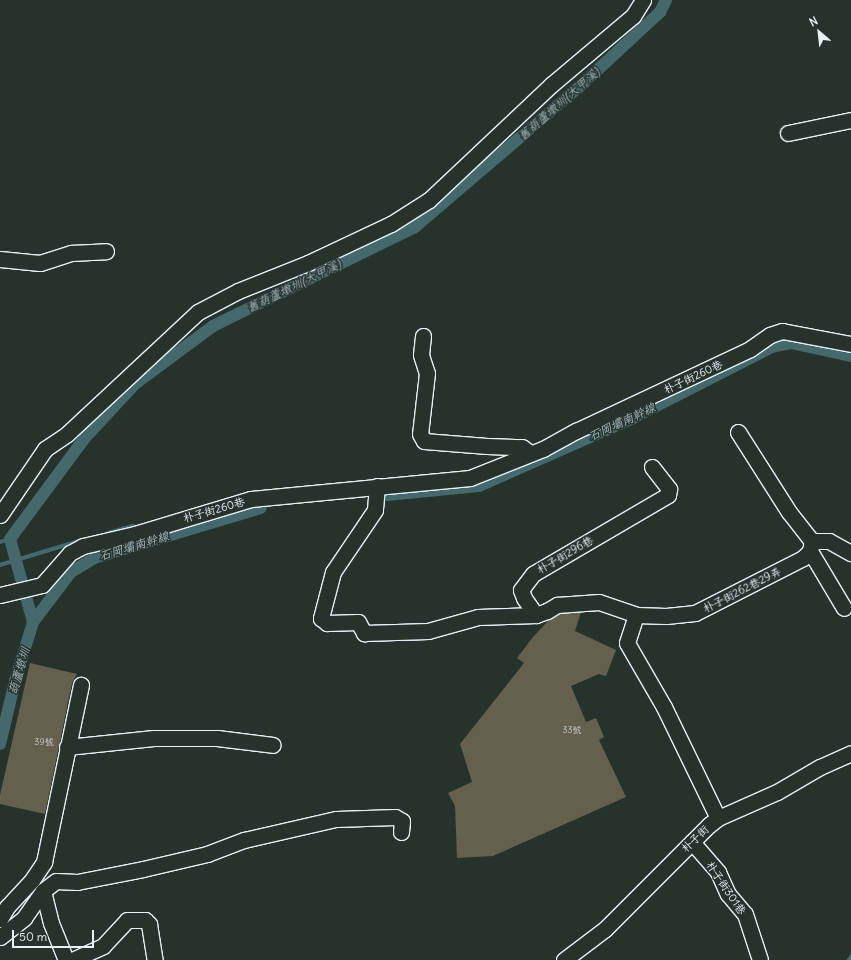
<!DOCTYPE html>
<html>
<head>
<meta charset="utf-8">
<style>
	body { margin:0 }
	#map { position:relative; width:851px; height:960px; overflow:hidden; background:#26332d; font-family:Delius,"LXGW WenKai TC",sans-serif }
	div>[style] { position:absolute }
	.stream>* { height:3.5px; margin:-1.75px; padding:0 1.75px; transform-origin:1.75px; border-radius:1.75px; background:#45686c }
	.canal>* { height:12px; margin:-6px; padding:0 6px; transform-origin:6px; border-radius:6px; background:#45686c }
	.building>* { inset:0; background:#64604d }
	.roads { filter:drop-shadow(1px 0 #e8f1f8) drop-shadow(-1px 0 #e8f1f8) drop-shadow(0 1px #e8f1f8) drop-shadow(0 -1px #e8f1f8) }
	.minor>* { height:15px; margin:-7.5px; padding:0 7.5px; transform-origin:7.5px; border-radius:7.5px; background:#26332d }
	span { translate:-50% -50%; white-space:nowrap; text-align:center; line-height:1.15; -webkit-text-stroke:3px #26332d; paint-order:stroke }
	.number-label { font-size:9px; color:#c7cdcd }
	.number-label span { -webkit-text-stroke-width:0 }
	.street-label { font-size:11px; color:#e8f1f8 }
	.water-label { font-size:12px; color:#a7bac0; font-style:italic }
	.north { position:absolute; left:799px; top:12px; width:40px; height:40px; -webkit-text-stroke:3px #26332d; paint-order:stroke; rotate:332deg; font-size:11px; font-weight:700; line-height:16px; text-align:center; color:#e8f1f8 }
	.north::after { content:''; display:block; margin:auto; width:14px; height:18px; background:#e8f1f8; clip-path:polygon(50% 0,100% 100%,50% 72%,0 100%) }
	.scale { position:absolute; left:12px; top:930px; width:82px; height:18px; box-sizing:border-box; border:2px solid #e8f1f8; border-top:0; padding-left:5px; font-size:12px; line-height:14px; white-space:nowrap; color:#e8f1f8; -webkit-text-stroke:3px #26332d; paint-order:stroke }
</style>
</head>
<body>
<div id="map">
	<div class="stream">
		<i style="left:108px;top:533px;width:26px;rotate:-16deg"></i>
		<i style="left:133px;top:526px;width:6px;rotate:18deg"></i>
		<i style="left:0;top:542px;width:10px;rotate:-17deg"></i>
		<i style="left:0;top:565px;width:83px;rotate:-16.9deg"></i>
		<i style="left:849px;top:960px;width:4px;rotate:-56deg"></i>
	</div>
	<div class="canal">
		<i style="left:387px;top:495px;width:92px;rotate:-5.6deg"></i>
		<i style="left:479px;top:486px;width:168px;rotate:-23.8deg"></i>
		<i style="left:633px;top:418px;width:156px;rotate:-27.1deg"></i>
		<i style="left:772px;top:347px;width:19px;rotate:-12deg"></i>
		<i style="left:791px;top:343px;width:61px;rotate:12.2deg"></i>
		<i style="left:33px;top:622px;width:86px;rotate:-105.5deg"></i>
		<i style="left:10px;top:539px;width:124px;rotate:-53.5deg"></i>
		<i style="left:84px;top:439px;width:75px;rotate:-47.2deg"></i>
		<i style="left:135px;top:384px;width:97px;rotate:-36.6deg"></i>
		<i style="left:213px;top:326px;width:225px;rotate:-26.1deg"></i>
		<i style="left:415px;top:227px;width:214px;rotate:-40.5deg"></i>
		<i style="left:578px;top:88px;width:112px;rotate:-42.8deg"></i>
		<i style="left:660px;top:12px;width:13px;rotate:-63deg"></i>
		<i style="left:0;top:744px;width:65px;rotate:-76.6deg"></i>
		<i style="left:15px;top:681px;width:62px;rotate:-73deg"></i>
		<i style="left:33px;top:622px;width:63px;rotate:-52.8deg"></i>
		<i style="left:71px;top:572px;width:27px;rotate:-31deg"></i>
		<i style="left:94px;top:558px;width:174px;rotate:-16.7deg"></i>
	</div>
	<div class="building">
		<i style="clip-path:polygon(581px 612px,575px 631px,616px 650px,606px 676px,599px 674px,571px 686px,586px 722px,596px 718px,604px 737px,599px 740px,626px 797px,493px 856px,457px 858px,455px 806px,448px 793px,472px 782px,460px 744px,524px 663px,517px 658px,533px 637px,549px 620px,560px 614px)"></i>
		<i style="clip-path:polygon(30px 663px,77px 674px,72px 683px,45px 814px,0 804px,0 795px)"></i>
	</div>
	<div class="roads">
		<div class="minor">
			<i style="left:788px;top:133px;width:64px;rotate:-11.7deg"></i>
			<i style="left:0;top:259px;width:40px;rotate:5.7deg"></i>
			<i style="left:40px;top:263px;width:33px;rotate:-18deg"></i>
			<i style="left:71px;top:253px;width:35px;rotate:-3deg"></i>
			<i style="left:423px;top:336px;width:19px;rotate:96deg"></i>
			<i style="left:421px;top:355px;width:19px;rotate:72deg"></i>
			<i style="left:427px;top:373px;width:61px;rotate:96.5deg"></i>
			<i style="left:420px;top:434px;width:8px;rotate:60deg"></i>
			<i style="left:424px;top:441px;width:63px;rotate:4.5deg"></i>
			<i style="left:487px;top:446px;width:35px;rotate:2deg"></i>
			<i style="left:522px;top:447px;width:10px;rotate:37deg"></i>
			<i style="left:738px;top:432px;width:95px;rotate:57.5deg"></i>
			<i style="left:789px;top:512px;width:37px;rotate:52deg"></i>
			<i style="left:652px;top:467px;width:28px;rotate:52deg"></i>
			<i style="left:669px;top:489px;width:6px;rotate:99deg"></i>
			<i style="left:668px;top:495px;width:156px;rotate:149.7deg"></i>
			<i style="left:533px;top:574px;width:20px;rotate:127deg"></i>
			<i style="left:521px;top:590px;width:9px;rotate:69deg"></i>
			<i style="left:524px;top:598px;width:21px;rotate:55deg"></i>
			<i style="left:536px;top:615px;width:12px;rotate:-20deg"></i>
			<i style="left:547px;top:611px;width:12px;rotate:-31deg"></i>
			<i style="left:557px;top:605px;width:42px;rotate:-4.1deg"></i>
			<i style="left:599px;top:602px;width:39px;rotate:19deg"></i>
			<i style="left:636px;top:615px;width:29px;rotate:108deg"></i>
			<i style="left:627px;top:643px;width:74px;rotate:60deg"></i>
			<i style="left:664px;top:707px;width:123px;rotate:64.1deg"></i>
			<i style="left:377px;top:486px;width:24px;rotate:95deg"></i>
			<i style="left:375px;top:510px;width:75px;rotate:124.1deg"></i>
			<i style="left:333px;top:572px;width:48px;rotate:104.6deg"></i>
			<i style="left:321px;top:618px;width:8px;rotate:40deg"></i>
			<i style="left:327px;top:623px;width:31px;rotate:-2deg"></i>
			<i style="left:358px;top:622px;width:13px;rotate:61deg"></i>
			<i style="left:364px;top:633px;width:64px;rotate:-1.8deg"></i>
			<i style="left:428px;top:631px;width:52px;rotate:-15.6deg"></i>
			<i style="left:478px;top:617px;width:58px;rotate:-2deg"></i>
			<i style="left:0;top:515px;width:80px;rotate:-55.7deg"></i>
			<i style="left:45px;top:449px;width:27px;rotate:-34deg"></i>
			<i style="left:67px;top:434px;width:179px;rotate:-43deg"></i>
			<i style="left:198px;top:312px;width:45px;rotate:-27.7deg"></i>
			<i style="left:238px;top:291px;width:75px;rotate:-21.8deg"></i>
			<i style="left:308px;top:263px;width:92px;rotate:-25.2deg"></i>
			<i style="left:391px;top:224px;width:45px;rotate:-32.3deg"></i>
			<i style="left:429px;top:200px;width:168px;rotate:-43.3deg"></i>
			<i style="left:551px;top:85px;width:107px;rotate:-40.1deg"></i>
			<i style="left:633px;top:16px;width:19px;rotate:-58deg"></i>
			<i style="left:812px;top:541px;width:17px"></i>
			<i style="left:829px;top:541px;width:25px;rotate:29deg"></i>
			<i style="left:810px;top:551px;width:66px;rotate:59.2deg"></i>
			<i style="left:0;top:595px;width:43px;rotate:-13.4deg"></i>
			<i style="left:42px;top:585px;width:43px;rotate:-48.8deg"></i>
			<i style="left:70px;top:553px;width:15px;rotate:-28deg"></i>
			<i style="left:83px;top:546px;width:53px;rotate:-13deg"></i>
			<i style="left:135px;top:534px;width:121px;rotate:-16.8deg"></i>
			<i style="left:251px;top:499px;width:220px;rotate:-5.5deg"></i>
			<i style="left:470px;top:478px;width:79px;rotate:-21.7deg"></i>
			<i style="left:543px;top:449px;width:38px;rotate:-29deg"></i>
			<i style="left:576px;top:431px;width:192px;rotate:-25.2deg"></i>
			<i style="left:750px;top:349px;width:24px;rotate:-35deg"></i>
			<i style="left:770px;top:335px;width:13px;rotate:-18deg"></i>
			<i style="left:782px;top:331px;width:70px;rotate:10.7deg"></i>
			<i style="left:636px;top:615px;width:30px;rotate:2deg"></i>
			<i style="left:666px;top:616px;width:29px;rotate:-6deg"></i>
			<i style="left:695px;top:613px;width:121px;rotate:-27deg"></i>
			<i style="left:803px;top:558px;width:10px;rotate:-45deg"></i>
			<i style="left:810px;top:551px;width:10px;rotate:-79deg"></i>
			<i style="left:67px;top:747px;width:87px;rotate:-5.9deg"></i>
			<i style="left:154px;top:738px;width:63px"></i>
			<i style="left:217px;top:738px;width:56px;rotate:7.1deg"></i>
			<i style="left:692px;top:842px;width:40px;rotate:49deg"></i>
			<i style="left:718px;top:872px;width:24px;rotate:66deg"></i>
			<i style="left:728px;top:894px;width:26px;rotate:50deg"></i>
			<i style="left:745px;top:914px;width:48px;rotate:71.9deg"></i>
			<i style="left:43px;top:891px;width:33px;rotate:76deg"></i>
			<i style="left:51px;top:923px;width:40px;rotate:68deg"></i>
			<i style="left:0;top:919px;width:14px;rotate:-60deg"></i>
			<i style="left:7px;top:907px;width:37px;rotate:-47deg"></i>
			<i style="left:32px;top:880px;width:22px;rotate:-56deg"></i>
			<i style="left:44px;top:862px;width:181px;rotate:-78.2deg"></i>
			<i style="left:0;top:937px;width:31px;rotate:-38deg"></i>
			<i style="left:24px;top:918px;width:33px;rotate:-55deg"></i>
			<i style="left:43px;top:891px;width:16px;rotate:-38deg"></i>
			<i style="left:56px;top:881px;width:21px;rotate:3deg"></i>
			<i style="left:77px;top:882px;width:67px;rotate:-11.1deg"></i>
			<i style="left:143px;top:869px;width:66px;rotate:-13.2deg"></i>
			<i style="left:207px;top:854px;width:40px;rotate:-21deg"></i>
			<i style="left:244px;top:840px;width:94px;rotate:-12.9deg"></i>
			<i style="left:336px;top:819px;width:59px;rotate:-1.9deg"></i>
			<i style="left:395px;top:817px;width:8px;rotate:30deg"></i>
			<i style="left:402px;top:821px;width:11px;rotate:95deg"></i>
			<i style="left:72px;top:960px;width:34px;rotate:-24deg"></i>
			<i style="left:103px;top:946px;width:35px;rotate:-47deg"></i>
			<i style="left:127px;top:920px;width:18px"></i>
			<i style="left:145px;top:920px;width:6px;rotate:45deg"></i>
			<i style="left:149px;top:924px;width:36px;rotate:81deg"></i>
			<i style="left:564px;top:960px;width:51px;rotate:-37.1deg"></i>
			<i style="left:605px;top:929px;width:147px;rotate:-45deg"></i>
			<i style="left:709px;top:825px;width:11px;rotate:-38deg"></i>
			<i style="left:718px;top:818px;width:64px;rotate:-23.8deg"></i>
			<i style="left:777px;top:792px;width:50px;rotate:-30.2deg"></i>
			<i style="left:820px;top:767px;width:34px;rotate:-24deg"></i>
		</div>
	</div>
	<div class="number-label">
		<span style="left:572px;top:730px">33號</span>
		<span style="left:44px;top:742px">39號</span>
	</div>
	<div class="street-label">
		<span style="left:693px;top:377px;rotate:-25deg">朴子街260巷</span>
		<span style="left:214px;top:510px;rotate:-16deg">朴子街260巷</span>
		<span style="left:565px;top:555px;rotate:-30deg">朴子街296巷</span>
		<span style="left:742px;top:590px;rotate:-27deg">朴子街262巷29弄</span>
		<span style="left:695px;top:839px;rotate:-44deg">朴子街</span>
		<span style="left:726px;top:888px;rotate:56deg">朴子街301巷</span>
	</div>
	<div class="water-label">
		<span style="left:559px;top:104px;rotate:-41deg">舊葫蘆墩圳(大甲溪)</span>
		<span style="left:294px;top:286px;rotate:-26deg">舊葫蘆墩圳(大甲溪)</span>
		<span style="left:622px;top:422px;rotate:-25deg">石岡壩南幹線</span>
		<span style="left:134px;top:546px;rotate:-17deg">石岡壩南幹線</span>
		<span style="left:19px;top:671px;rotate:-74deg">葫蘆墩圳</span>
	</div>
	<div class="north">N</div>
	<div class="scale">50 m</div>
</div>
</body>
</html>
